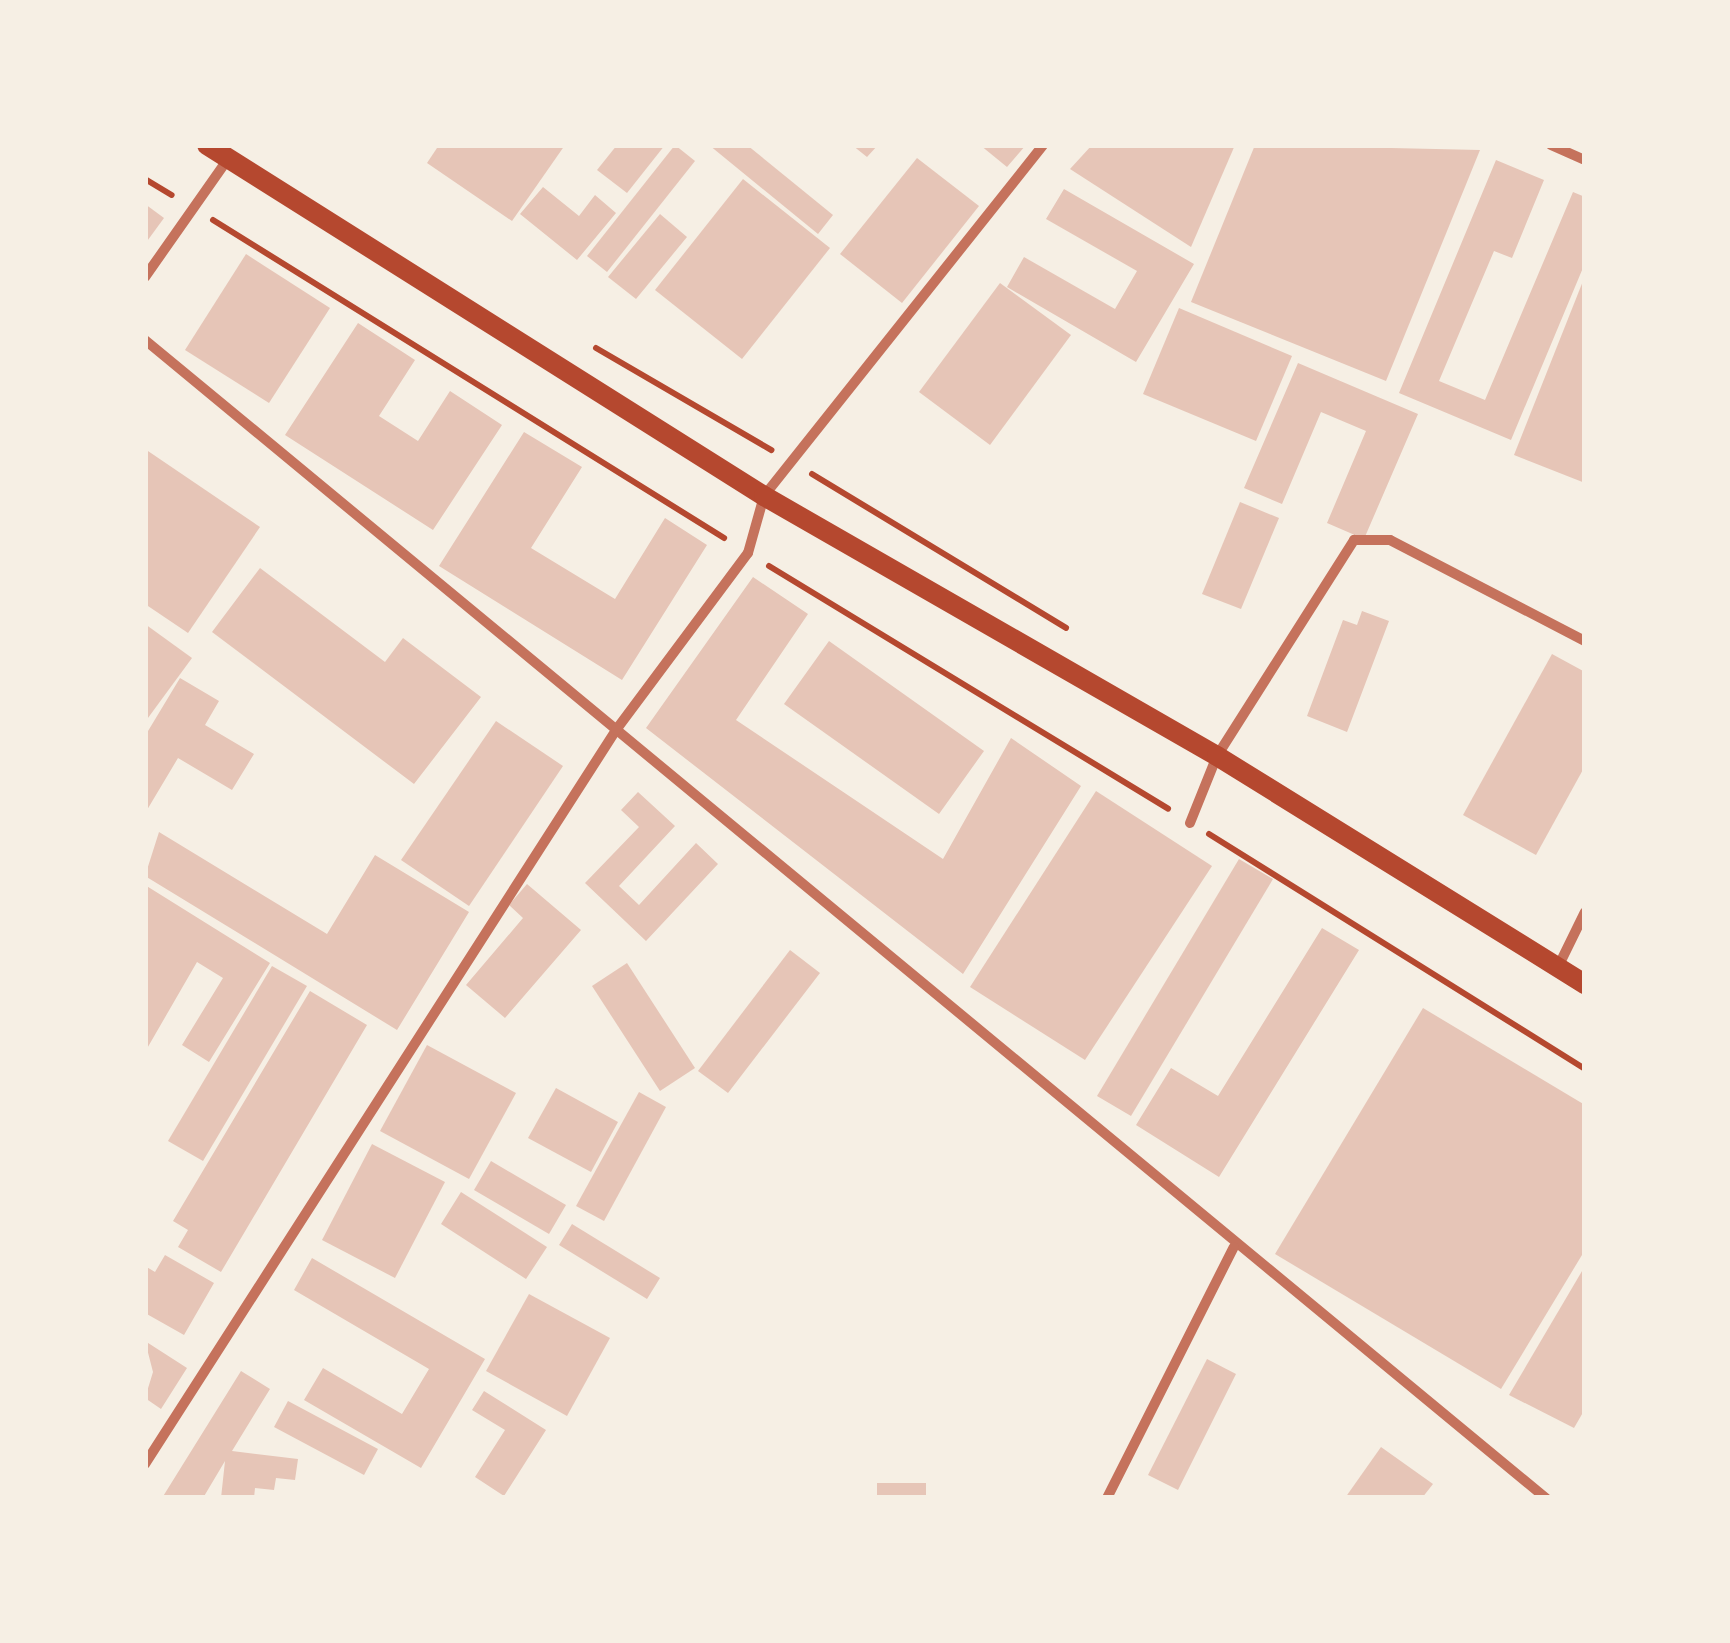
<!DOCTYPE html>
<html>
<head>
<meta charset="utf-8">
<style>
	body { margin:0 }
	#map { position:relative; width:1730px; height:1643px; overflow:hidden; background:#f6efe4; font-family:"Work Sans",sans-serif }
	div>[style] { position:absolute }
	.building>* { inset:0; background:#e6c5b7 }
	.path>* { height:6px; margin:-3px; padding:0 3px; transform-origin:3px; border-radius:3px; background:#b5482f }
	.minor>* { height:10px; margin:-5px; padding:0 5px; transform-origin:5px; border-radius:5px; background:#c5725c }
	.secondary>* { height:20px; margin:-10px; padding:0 10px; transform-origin:10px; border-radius:10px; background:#b5482f }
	span { translate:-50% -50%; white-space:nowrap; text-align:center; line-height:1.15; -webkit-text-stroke:10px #f6efe4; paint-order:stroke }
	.frame { position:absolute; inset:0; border:148px solid #f6efe4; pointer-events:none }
</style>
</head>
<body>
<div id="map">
	<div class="building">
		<i style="clip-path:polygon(439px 145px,565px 145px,512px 221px,427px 163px)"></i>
		<i style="clip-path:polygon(617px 145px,665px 145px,627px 193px,597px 170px)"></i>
		<i style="clip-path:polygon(675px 145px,695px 161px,607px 272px,587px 256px)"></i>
		<i style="clip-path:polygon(709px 145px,747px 145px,833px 215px,818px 234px)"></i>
		<i style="clip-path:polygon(852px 145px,878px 145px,867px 157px)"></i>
		<i style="clip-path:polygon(980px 145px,1026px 145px,1007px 167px)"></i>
		<i style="clip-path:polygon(1092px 145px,1235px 145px,1191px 247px,1070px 169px)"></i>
		<i style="clip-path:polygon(1255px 145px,1480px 150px,1386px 381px,1191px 302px)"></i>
		<i style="clip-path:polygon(917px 158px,979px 206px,902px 303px,840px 254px)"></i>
		<i style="clip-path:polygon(1496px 160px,1544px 180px,1512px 258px,1494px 251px,1439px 381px,1485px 400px,1573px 192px,1585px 197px,1585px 263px,1511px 440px,1399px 393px)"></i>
		<i style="clip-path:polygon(743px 179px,830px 248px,742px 359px,655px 290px)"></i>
		<i style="clip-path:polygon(543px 187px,579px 216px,595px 195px,616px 213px,577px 260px,520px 214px)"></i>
		<i style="clip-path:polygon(1064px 189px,1194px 264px,1136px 362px,1007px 287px,1024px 257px,1115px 309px,1137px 271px,1046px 219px)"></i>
		<i style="clip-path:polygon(145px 204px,164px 218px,145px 244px)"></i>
		<i style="clip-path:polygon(660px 214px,687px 237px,636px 299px,608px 277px)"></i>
		<i style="clip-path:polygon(246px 254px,330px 308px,269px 403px,185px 350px)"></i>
		<i style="clip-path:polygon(1585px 276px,1585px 483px,1514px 455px)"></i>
		<i style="clip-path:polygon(1000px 283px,1071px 335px,990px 445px,919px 392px)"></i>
		<i style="clip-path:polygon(1179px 308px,1292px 356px,1256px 441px,1143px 394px)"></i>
		<i style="clip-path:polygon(358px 323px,415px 360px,379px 416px,418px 441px,450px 391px,502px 425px,433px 530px,285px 435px)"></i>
		<i style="clip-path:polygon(1298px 363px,1418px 414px,1364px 539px,1327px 523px,1366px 431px,1321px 412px,1282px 504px,1244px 488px)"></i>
		<i style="clip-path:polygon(524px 432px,582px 467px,531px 548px,615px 599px,665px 518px,707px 545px,622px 680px,439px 566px)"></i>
		<i style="clip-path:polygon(145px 449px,260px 527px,188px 633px,145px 604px)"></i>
		<i style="clip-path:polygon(1240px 502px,1279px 518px,1241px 609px,1202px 594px)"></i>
		<i style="clip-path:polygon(260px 568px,385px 662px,403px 638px,481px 697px,414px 784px,212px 632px)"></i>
		<i style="clip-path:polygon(753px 577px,808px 614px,736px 720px,943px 859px,1011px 738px,1081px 786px,963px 974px,646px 728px)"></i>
		<i style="clip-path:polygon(1362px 611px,1389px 621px,1347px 732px,1307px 716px,1343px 620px,1357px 625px)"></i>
		<i style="clip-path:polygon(145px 624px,192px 658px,145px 722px)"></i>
		<i style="clip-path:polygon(829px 641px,984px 751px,939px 814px,784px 704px)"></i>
		<i style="clip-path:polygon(1552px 654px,1585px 672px,1585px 766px,1536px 855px,1463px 815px)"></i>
		<i style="clip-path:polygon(180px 678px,219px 701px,205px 725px,254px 754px,232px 790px,178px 758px,147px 810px,145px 736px)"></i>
		<i style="clip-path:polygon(496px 721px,563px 766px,469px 906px,401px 860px)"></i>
		<i style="clip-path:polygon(1096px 791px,1212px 866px,1085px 1060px,970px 987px)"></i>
		<i style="clip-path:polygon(638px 792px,675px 826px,619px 886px,639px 905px,696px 843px,718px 864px,646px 941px,585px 883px,639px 827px,621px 810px)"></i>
		<i style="clip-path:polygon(159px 832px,327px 934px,375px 855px,469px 912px,397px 1030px,145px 876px)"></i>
		<i style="clip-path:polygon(1239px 859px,1273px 879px,1131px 1116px,1097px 1096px)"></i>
		<i style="clip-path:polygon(527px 884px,581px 930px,505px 1018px,466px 985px,523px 918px,509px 905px)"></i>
		<i style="clip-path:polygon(145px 885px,270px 963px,209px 1062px,182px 1045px,223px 978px,197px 962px,145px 1052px)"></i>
		<i style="clip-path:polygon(1322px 928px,1359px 950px,1219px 1177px,1136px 1125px,1171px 1068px,1218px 1096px)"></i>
		<i style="clip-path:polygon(790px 950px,820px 973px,728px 1093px,698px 1071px)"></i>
		<i style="clip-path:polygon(627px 963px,695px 1068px,660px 1091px,592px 986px)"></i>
		<i style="clip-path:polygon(272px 966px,307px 986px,203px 1161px,168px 1141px)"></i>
		<i style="clip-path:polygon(310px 991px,367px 1025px,221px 1272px,178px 1247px,188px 1230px,173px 1221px)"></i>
		<i style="clip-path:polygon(1423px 1008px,1585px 1105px,1585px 1250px,1501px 1389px,1275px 1254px)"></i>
		<i style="clip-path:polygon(427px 1045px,516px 1093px,469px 1179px,380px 1131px)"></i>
		<i style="clip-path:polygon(556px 1088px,618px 1122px,591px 1172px,528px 1138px)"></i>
		<i style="clip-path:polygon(639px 1092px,666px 1107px,604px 1221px,576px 1206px)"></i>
		<i style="clip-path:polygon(372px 1144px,445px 1182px,395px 1278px,322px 1240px)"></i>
		<i style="clip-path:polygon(491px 1161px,566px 1205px,549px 1234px,474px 1190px)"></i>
		<i style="clip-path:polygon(461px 1192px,547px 1247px,526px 1279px,441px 1224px)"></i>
		<i style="clip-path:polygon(572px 1224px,660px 1278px,647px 1299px,559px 1245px)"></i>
		<i style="clip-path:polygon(165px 1255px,214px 1283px,184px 1335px,145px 1313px,145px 1266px,155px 1272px)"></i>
		<i style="clip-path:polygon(312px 1258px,485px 1359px,421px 1468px,304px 1400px,323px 1368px,402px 1414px,429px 1369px,294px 1290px)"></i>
		<i style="clip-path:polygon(1585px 1266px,1585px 1409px,1574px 1428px,1509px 1395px)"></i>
		<i style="clip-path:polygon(529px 1294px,610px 1338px,567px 1416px,486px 1371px)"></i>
		<i style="clip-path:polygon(145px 1341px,187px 1368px,161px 1409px,145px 1398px,153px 1372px)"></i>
		<i style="clip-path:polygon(1207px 1359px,1236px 1374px,1178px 1490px,1148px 1475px)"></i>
		<i style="clip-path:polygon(241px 1371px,270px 1389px,232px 1451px,298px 1459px,295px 1480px,276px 1478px,274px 1490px,255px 1488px,254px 1498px,221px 1498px,225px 1461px,203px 1498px,162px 1498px)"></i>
		<i style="clip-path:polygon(484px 1391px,546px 1430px,504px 1496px,475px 1477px,505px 1430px,472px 1410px)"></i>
		<i style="clip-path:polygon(288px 1401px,378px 1449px,364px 1475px,274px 1427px)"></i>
		<i style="clip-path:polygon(1381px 1447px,1433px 1484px,1422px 1498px,1345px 1498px)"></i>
		<i style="clip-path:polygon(877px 1483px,926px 1483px,926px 1498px,877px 1498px)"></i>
	</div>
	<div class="path">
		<i style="left:145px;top:179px;width:31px;rotate:31deg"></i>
		<i style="left:213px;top:220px;width:602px;rotate:31.89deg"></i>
		<i style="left:596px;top:348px;width:203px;rotate:30.2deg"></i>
		<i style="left:812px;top:474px;width:297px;rotate:31.2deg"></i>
		<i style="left:769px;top:566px;width:467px;rotate:31.3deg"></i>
		<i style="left:1209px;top:834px;width:443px;rotate:32deg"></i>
	</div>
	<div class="minor">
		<i style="left:1551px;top:145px;width:37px;rotate:24deg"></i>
		<i style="left:145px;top:277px;width:144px;rotate:-54.9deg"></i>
		<i style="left:145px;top:340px;width:1818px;rotate:39.58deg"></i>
		<i style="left:1190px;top:823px;width:72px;rotate:-68.1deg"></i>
		<i style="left:1217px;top:756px;width:256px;rotate:-57.6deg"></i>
		<i style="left:1354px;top:540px;width:36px"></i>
		<i style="left:1390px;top:540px;width:220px;rotate:27.4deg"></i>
		<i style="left:1558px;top:967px;width:61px;rotate:-63.9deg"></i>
		<i style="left:145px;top:1464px;width:872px;rotate:-57.31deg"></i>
		<i style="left:616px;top:730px;width:221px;rotate:-53.3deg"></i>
		<i style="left:748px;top:553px;width:59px;rotate:-74.3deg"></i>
		<i style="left:764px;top:496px;width:448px;rotate:-51.5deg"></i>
		<i style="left:1107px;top:1498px;width:281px;rotate:-63.2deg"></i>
	</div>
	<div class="secondary">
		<i style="left:207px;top:145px;width:658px;rotate:32.22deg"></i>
		<i style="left:764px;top:496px;width:522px;rotate:29.85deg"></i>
		<i style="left:1217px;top:756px;width:433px;rotate:31.8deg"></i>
	</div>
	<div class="frame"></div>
</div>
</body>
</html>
